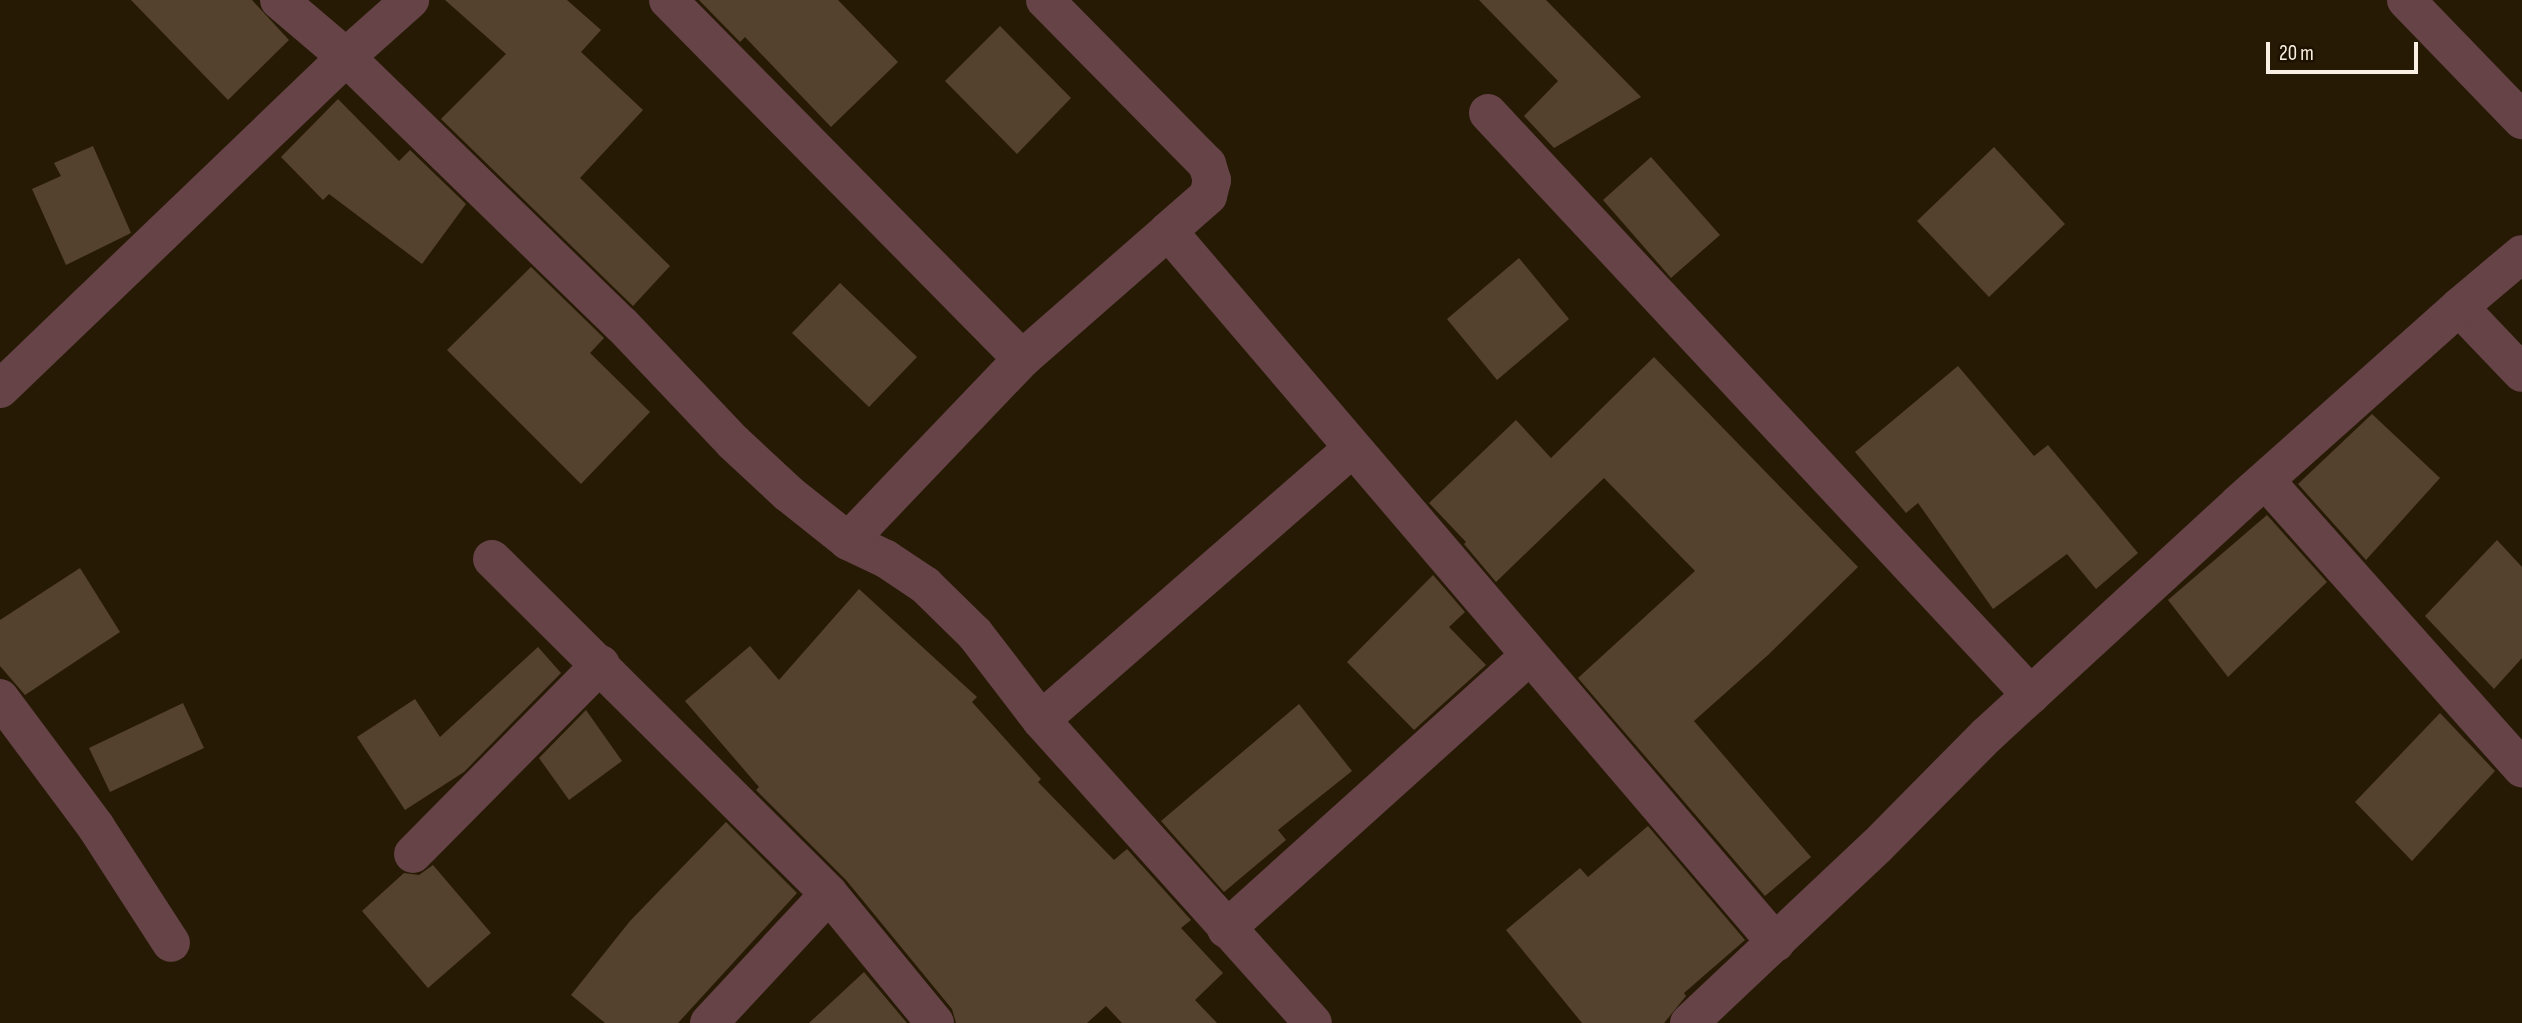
<!DOCTYPE html>
<html>
<head>
<meta charset="utf-8">
<style>
	body { margin:0 }
	#map { position:relative; width:2522px; height:1023px; overflow:hidden; background:#271a05; font-family:"Sofia Sans Condensed",sans-serif }
	div>[style] { position:absolute }
	.building>* { inset:0; background:#54422e }
	.minor>* { height:38px; margin:-19px; padding:0 19px; transform-origin:19px; border-radius:19px; background:#654347 }
	span { translate:-50% -50%; white-space:nowrap; text-align:center; line-height:1.15; -webkit-text-stroke:5px #1d1100; paint-order:stroke }
	.scale { position:absolute; left:2266px; top:42px; width:152px; height:32px; box-sizing:border-box; border:4px solid #faf1e4; border-top:0; padding-left:9px; font-size:21px; line-height:24px; white-space:nowrap; color:#faf1e4; -webkit-text-stroke:5px #1d1100; paint-order:stroke }
</style>
</head>
<body>
<div id="map">
	<div class="building">
		<i style="clip-path:polygon(131px 0,252px 0,289px 40px,228px 100px)"></i>
		<i style="clip-path:polygon(445px 0,567px 0,601px 30px,581px 52px,643px 110px,580px 178px,670px 266px,633px 306px,441px 119px,506px 54px)"></i>
		<i style="clip-path:polygon(699px 0,838px 0,898px 62px,831px 127px,745px 37px,740px 42px)"></i>
		<i style="clip-path:polygon(1479px 0,1546px 0,1641px 97px,1554px 148px,1524px 116px,1558px 81px)"></i>
		<i style="clip-path:polygon(1000px 26px,1071px 98px,1017px 154px,945px 81px)"></i>
		<i style="clip-path:polygon(338px 99px,399px 161px,410px 150px,466px 204px,422px 264px,329px 194px,323px 200px,281px 157px)"></i>
		<i style="clip-path:polygon(93px 146px,131px 233px,66px 265px,32px 189px,61px 176px,54px 163px)"></i>
		<i style="clip-path:polygon(1994px 147px,2065px 224px,1989px 297px,1917px 221px)"></i>
		<i style="clip-path:polygon(1651px 157px,1720px 235px,1671px 278px,1603px 200px)"></i>
		<i style="clip-path:polygon(1519px 258px,1569px 319px,1497px 380px,1447px 319px)"></i>
		<i style="clip-path:polygon(531px 267px,604px 338px,590px 353px,650px 412px,581px 484px,447px 350px)"></i>
		<i style="clip-path:polygon(840px 283px,917px 357px,869px 407px,792px 333px)"></i>
		<i style="clip-path:polygon(1654px 357px,1858px 567px,1768px 655px,1694px 721px,1811px 857px,1765px 896px,1578px 678px,1695px 571px,1604px 478px,1496px 582px,1464px 544px,1466px 542px,1429px 503px,1516px 420px,1551px 458px)"></i>
		<i style="clip-path:polygon(1958px 366px,2034px 456px,2048px 445px,2138px 553px,2096px 589px,2067px 554px,1993px 609px,1918px 503px,1906px 513px,1855px 452px)"></i>
		<i style="clip-path:polygon(2372px 414px,2440px 478px,2366px 560px,2298px 484px)"></i>
		<i style="clip-path:polygon(2267px 515px,2327px 582px,2228px 677px,2168px 600px)"></i>
		<i style="clip-path:polygon(2497px 540px,2522px 567px,2522px 658px,2494px 689px,2425px 616px)"></i>
		<i style="clip-path:polygon(80px 568px,120px 632px,25px 695px,0 666px,0 620px)"></i>
		<i style="clip-path:polygon(1433px 575px,1465px 612px,1449px 627px,1486px 665px,1414px 730px,1347px 662px)"></i>
		<i style="clip-path:polygon(859px 589px,977px 697px,972px 702px,1041px 779px,1038px 782px,1114px 860px,1127px 849px,1191px 920px,1181px 928px,1223px 973px,1195px 1000px,1217px 1023px,1122px 1023px,1106px 1006px,1087px 1023px,956px 1023px,952px 1009px,846px 880px,756px 790px,759px 787px,685px 701px,750px 646px,779px 680px)"></i>
		<i style="clip-path:polygon(538px 647px,561px 673px,464px 772px,405px 810px,357px 737px,415px 699px,440px 737px)"></i>
		<i style="clip-path:polygon(183px 703px,204px 748px,110px 792px,89px 748px)"></i>
		<i style="clip-path:polygon(1299px 704px,1352px 771px,1278px 830px,1286px 840px,1224px 892px,1161px 821px)"></i>
		<i style="clip-path:polygon(586px 710px,622px 761px,569px 800px,539px 758px)"></i>
		<i style="clip-path:polygon(2440px 713px,2495px 771px,2412px 861px,2355px 802px)"></i>
		<i style="clip-path:polygon(726px 822px,797px 893px,678px 1023px,605px 1023px,571px 995px,630px 921px)"></i>
		<i style="clip-path:polygon(1648px 826px,1745px 940px,1684px 993px,1686px 996px,1664px 1023px,1582px 1023px,1506px 930px,1580px 868px,1588px 877px)"></i>
		<i style="clip-path:polygon(433px 865px,491px 933px,428px 988px,362px 911px,404px 873px,419px 875px)"></i>
		<i style="clip-path:polygon(864px 972px,907px 1023px,809px 1023px)"></i>
	</div>
	<div class="minor">
		<i style="left:279px;top:0;width:88px;rotate:40.4deg"></i>
		<i style="left:346px;top:57px;width:385px;rotate:44.2deg"></i>
		<i style="left:622px;top:325px;width:161px;rotate:46.5deg"></i>
		<i style="left:733px;top:442px;width:76px;rotate:42.9deg"></i>
		<i style="left:789px;top:494px;width:75px;rotate:38.5deg"></i>
		<i style="left:848px;top:541px;width:42px;rotate:25.3deg"></i>
		<i style="left:886px;top:559px;width:47px;rotate:33.7deg"></i>
		<i style="left:925px;top:585px;width:70px;rotate:44.4deg"></i>
		<i style="left:975px;top:634px;width:108px;rotate:52.5deg"></i>
		<i style="left:1041px;top:720px;width:407px;rotate:48.1deg"></i>
		<i style="left:668px;top:0;width:504px;rotate:45.4deg"></i>
		<i style="left:1045px;top:0;width:231px;rotate:45.4deg"></i>
		<i style="left:1207px;top:164px;width:17px;rotate:73deg"></i>
		<i style="left:1212px;top:180px;width:16px;rotate:104deg"></i>
		<i style="left:1208px;top:196px;width:53px;rotate:138.8deg"></i>
		<i style="left:1168px;top:231px;width:936px;rotate:49.5deg"></i>
		<i style="left:2406px;top:0;width:167px;rotate:46deg"></i>
		<i style="left:1488px;top:113px;width:796px;rotate:46.99deg"></i>
		<i style="left:2459px;top:307px;width:91px;rotate:46.3deg"></i>
		<i style="left:0;top:389px;width:480px;rotate:-43.8deg"></i>
		<i style="left:346px;top:57px;width:86px;rotate:-41.7deg"></i>
		<i style="left:2266px;top:481px;width:385px;rotate:48.3deg"></i>
		<i style="left:848px;top:541px;width:252px;rotate:-46.3deg"></i>
		<i style="left:1022px;top:359px;width:194px;rotate:-41.2deg"></i>
		<i style="left:492px;top:559px;width:475px;rotate:44.8deg"></i>
		<i style="left:829px;top:894px;width:167px;rotate:50.6deg"></i>
		<i style="left:0;top:698px;width:161px;rotate:53.3deg"></i>
		<i style="left:96px;top:827px;width:138px;rotate:57.1deg"></i>
		<i style="left:1041px;top:720px;width:413px;rotate:-41.1deg"></i>
		<i style="left:413px;top:854px;width:267px;rotate:-45.3deg"></i>
		<i style="left:1226px;top:929px;width:408px;rotate:-42deg"></i>
		<i style="left:709px;top:1023px;width:176px;rotate:-47.1deg"></i>
		<i style="left:1689px;top:1023px;width:258px;rotate:-43.3deg"></i>
		<i style="left:1877px;top:846px;width:156px;rotate:-45.3deg"></i>
		<i style="left:1987px;top:735px;width:341px;rotate:-42.6deg"></i>
		<i style="left:2238px;top:504px;width:296px;rotate:-41.7deg"></i>
		<i style="left:2459px;top:307px;width:82px;rotate:-40.1deg"></i>
	</div>
	<div class="scale">20 m</div>
</div>
</body>
</html>
